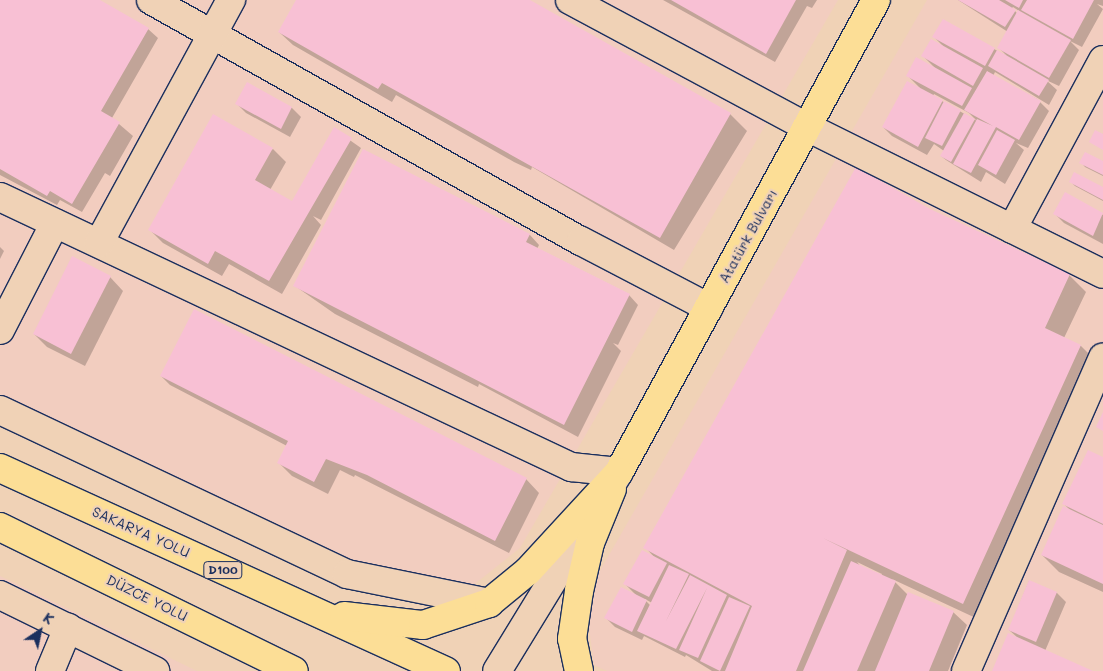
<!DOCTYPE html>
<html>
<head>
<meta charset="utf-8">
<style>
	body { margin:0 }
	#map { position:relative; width:1103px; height:671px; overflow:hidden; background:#f0d2b6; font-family:Mali,sans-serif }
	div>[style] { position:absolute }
	.built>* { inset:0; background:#f2cdbf }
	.shadow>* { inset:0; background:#0003 }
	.building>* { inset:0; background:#f8c0d4 }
	.roads { filter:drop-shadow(1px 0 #1b2f5e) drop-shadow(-1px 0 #1b2f5e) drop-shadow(0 1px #1b2f5e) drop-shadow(0 -1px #1b2f5e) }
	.minor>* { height:28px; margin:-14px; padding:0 14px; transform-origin:14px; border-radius:14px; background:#f0d2b6 }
	.major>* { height:28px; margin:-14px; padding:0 14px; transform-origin:14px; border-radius:14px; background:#fcde96 }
	.highway>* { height:28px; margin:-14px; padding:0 14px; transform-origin:14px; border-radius:14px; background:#fcde96 }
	span { translate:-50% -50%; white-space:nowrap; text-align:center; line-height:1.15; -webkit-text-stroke:4.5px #f0d2b6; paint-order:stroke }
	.shield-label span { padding:1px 4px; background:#f0d2b6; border:1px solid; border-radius:4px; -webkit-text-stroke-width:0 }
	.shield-label { font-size:12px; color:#1b2f5e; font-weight:700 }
	.street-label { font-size:14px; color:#1b2f5e }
	.north { position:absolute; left:15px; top:606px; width:50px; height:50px; -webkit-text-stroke:4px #f0d2b6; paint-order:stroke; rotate:34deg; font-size:14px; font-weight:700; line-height:20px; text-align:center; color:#1b2f5e }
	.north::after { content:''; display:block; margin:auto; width:18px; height:22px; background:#1b2f5e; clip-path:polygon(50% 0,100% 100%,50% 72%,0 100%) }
</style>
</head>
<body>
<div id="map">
	<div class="built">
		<i style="clip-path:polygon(0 0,838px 0,520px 548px,462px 594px,375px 587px,0 409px)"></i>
		<i style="clip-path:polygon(927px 0,1103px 0,1103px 671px,607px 671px,594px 665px,585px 597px)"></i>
		<i style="clip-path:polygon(0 576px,197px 671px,0 671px)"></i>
	</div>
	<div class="shadow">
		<i style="clip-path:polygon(0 0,98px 0,148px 29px,158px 38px,112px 118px,133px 136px,110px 176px,105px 173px,82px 212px,60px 200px,57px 205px,0 175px)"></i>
		<i style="clip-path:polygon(297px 0,527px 0,730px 114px,747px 131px,674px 250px,532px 167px,531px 170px,514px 162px,396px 95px,392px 102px,293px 45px,279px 32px)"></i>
		<i style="clip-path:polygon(663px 0,817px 0,812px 8px,807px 6px,775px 62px)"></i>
		<i style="clip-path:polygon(evenodd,958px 0,1103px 0,1103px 6px,1097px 4px,1103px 9px,1082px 47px,1070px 41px,1079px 50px,1059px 86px,1046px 80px,1057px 90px,1049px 105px,995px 72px,993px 76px,1037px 99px,1049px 111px,1028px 148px,1016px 143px,1024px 150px,1005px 184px,986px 172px,981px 182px,946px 160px,941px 156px,944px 151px,934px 144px,927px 155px,892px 136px,883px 127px,920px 88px,907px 75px,935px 68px,923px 56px,943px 46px,934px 37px,994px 49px,1007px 56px,999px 48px,1008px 32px,958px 0,1013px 7px,1019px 11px,1018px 14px,1012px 8px,1013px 7px,958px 0,934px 94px,969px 113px,977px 121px,933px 96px,934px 94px)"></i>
		<i style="clip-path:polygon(247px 84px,292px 108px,301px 117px,290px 137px,246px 113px,237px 104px)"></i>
		<i style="clip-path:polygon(334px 129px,361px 148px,321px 220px,313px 216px,321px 225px,282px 294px,229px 264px,222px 276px,163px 243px,150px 230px,273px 149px,286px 162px,270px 190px,297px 206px)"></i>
		<i style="clip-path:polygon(363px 151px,530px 235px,539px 245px,537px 249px,629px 295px,638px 305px,618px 345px,613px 343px,621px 351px,578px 437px,479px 384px,478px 387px,335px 314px,295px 286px)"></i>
		<i style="clip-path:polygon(1081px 162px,1103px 163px,1103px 176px,1085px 167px)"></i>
		<i style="clip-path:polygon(1071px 182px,1103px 189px,1103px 201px,1075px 186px)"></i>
		<i style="clip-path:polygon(1066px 194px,1103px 215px,1103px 244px,1064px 223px,1055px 214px)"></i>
		<i style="clip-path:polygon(evenodd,930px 211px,1069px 275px,1086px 292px,1064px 338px,1081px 346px,1098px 363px,980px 620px,892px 579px,908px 595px,953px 612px,967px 625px,948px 671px,712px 671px,686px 655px,685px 657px,644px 636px,642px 640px,615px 627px,606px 618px,636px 595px,625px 584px,655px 558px,645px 547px,930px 211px,857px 562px,882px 574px,881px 576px,862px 568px,857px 562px,930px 211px,645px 599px,652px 603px,651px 606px,645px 600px,645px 599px)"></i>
		<i style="clip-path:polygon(0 247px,4px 251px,0 259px)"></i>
		<i style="clip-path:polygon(110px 277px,123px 291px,85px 366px,47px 347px,34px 334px)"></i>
		<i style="clip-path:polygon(161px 376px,526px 479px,539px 493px,509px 553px,355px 475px,354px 477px,340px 470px,328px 494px,292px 476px,279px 463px,287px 446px,170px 385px)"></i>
		<i style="clip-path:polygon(1103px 458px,1103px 592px,1059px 572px,1042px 555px,1071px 511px,1064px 504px)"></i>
		<i style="clip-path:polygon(1029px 581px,1057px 593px,1066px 602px,1045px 651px,1090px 671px,993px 671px,1018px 638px,1009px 630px)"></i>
	</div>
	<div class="building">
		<i style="clip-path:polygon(0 0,100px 0,149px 28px,101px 111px,120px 122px,72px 204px,50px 191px,47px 196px,0 169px)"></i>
		<i style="clip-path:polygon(296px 0,530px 0,731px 113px,660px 238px,382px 83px,378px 89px,278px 32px)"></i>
		<i style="clip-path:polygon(671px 0,796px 0,766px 54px)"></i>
		<i style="clip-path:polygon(958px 0,999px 0,1016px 10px,1005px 27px)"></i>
		<i style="clip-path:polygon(1005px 0,1023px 0,1019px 8px)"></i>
		<i style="clip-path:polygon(1027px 0,1094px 0,1073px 39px,1021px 10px)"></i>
		<i style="clip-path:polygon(1018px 10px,1071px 40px,1049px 78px,997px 48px)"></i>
		<i style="clip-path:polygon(943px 19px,995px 48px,985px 66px,932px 37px)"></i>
		<i style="clip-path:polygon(931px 39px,983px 68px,973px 86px,921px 56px)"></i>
		<i style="clip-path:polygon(997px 50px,1049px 80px,1039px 96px,988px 66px)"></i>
		<i style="clip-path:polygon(916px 57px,972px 88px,962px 106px,906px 76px)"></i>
		<i style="clip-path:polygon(987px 71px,1041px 101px,1019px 140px,996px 127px,971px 173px,953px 164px,977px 119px,993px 126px,964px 110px)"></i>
		<i style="clip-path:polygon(907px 81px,943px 100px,918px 147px,882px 127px)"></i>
		<i style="clip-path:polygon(247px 82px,292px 107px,281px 129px,235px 104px)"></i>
		<i style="clip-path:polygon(944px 101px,961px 110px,942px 146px,925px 138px)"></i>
		<i style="clip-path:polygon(964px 113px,975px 119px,951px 162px,940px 156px)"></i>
		<i style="clip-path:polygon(213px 114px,273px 148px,255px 180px,292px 201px,334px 127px,352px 138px,269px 281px,215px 251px,208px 264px,148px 230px)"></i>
		<i style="clip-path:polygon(997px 130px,1015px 140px,996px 175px,978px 165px)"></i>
		<i style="clip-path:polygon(1095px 130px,1103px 134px,1103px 150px,1089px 142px)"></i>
		<i style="clip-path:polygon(363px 149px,530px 234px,526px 242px,630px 294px,564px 425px,293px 286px)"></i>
		<i style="clip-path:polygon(1085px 152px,1103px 161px,1103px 175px,1079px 163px)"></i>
		<i style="clip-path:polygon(856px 167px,930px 209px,1070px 274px,1045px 328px,1081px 345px,963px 604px,823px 538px,847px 550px,796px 671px,725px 671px,752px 606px,643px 548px)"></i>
		<i style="clip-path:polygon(1074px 172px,1103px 187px,1103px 200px,1069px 182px)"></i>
		<i style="clip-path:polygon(1065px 192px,1103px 213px,1093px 236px,1053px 214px)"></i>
		<i style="clip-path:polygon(72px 256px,111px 276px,71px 354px,33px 334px)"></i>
		<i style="clip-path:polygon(194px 309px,527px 478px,495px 541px,367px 475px,326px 459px,314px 482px,277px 463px,288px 441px,160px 376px)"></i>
		<i style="clip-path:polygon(1103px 412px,1103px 431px,1096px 427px)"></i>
		<i style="clip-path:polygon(1088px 450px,1103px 457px,1103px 524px,1062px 504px)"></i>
		<i style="clip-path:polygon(1063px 506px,1103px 525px,1103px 584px,1041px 555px)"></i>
		<i style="clip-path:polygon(642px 550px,667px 563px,649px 597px,623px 584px)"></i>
		<i style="clip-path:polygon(851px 561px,896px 581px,857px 671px,803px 671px)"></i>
		<i style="clip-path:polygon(669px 565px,689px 574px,666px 621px,690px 575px,727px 595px,698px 658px,679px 650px,707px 588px,676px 649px,637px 631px)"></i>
		<i style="clip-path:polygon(1029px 580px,1057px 592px,1036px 642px,1008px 630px)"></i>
		<i style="clip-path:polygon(621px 587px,647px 600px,632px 632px,604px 618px)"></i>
		<i style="clip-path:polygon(908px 592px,954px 611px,929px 671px,875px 671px)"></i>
		<i style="clip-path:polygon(729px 597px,750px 606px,720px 671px,700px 661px)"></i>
		<i style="clip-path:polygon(1008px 633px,1093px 671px,992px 671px)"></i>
	</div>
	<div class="roads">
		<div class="minor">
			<i style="left:151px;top:0;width:493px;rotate:29.3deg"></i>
			<i style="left:581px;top:241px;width:144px;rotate:27.6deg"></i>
			<i style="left:570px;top:0;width:269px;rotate:28.2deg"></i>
			<i style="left:807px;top:127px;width:330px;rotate:26.4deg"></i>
			<i style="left:0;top:197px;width:632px;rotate:25.31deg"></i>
			<i style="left:571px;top:467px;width:48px;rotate:5.9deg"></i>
			<i style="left:619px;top:472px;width:233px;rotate:121.5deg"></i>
			<i style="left:1012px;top:229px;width:192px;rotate:-61.7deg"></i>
			<i style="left:99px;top:243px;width:277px;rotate:-61.5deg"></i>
			<i style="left:0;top:330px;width:120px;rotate:-62.8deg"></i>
			<i style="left:0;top:410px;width:384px;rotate:25.3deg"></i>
			<i style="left:347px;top:574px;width:145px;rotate:11.5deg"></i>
			<i style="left:0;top:595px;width:173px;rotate:26.1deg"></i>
			<i style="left:50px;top:671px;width:47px;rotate:-67.3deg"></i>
			<i style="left:966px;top:671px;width:342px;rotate:-66.4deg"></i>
		</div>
		<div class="major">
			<i style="left:619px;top:472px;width:537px;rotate:-61.43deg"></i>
		</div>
		<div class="highway">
			<i style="left:0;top:468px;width:490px;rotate:24.5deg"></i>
			<i style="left:0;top:527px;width:327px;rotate:26.1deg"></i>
			<i style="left:344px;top:616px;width:80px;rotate:6.5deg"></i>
			<i style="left:423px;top:625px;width:70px;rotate:-18.4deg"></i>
			<i style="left:489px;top:603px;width:50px;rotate:-39.4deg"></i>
			<i style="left:528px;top:571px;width:134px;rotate:-47.4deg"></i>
			<i style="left:579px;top:671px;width:33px;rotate:-102deg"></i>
			<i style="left:572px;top:639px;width:49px;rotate:-81.7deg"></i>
			<i style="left:579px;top:591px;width:49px;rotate:-77.1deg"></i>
			<i style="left:590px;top:543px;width:58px;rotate:-67.8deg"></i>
		</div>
	</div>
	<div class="shield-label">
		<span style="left:223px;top:570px">D100</span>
	</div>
	<div class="street-label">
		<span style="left:748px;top:236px;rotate:-61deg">Atatürk Bulvarı</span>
		<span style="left:141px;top:532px;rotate:24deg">SAKARYA YOLU</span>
		<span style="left:147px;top:598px;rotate:26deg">DÜZCE YOLU</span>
	</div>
	<div class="north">K</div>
</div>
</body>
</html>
